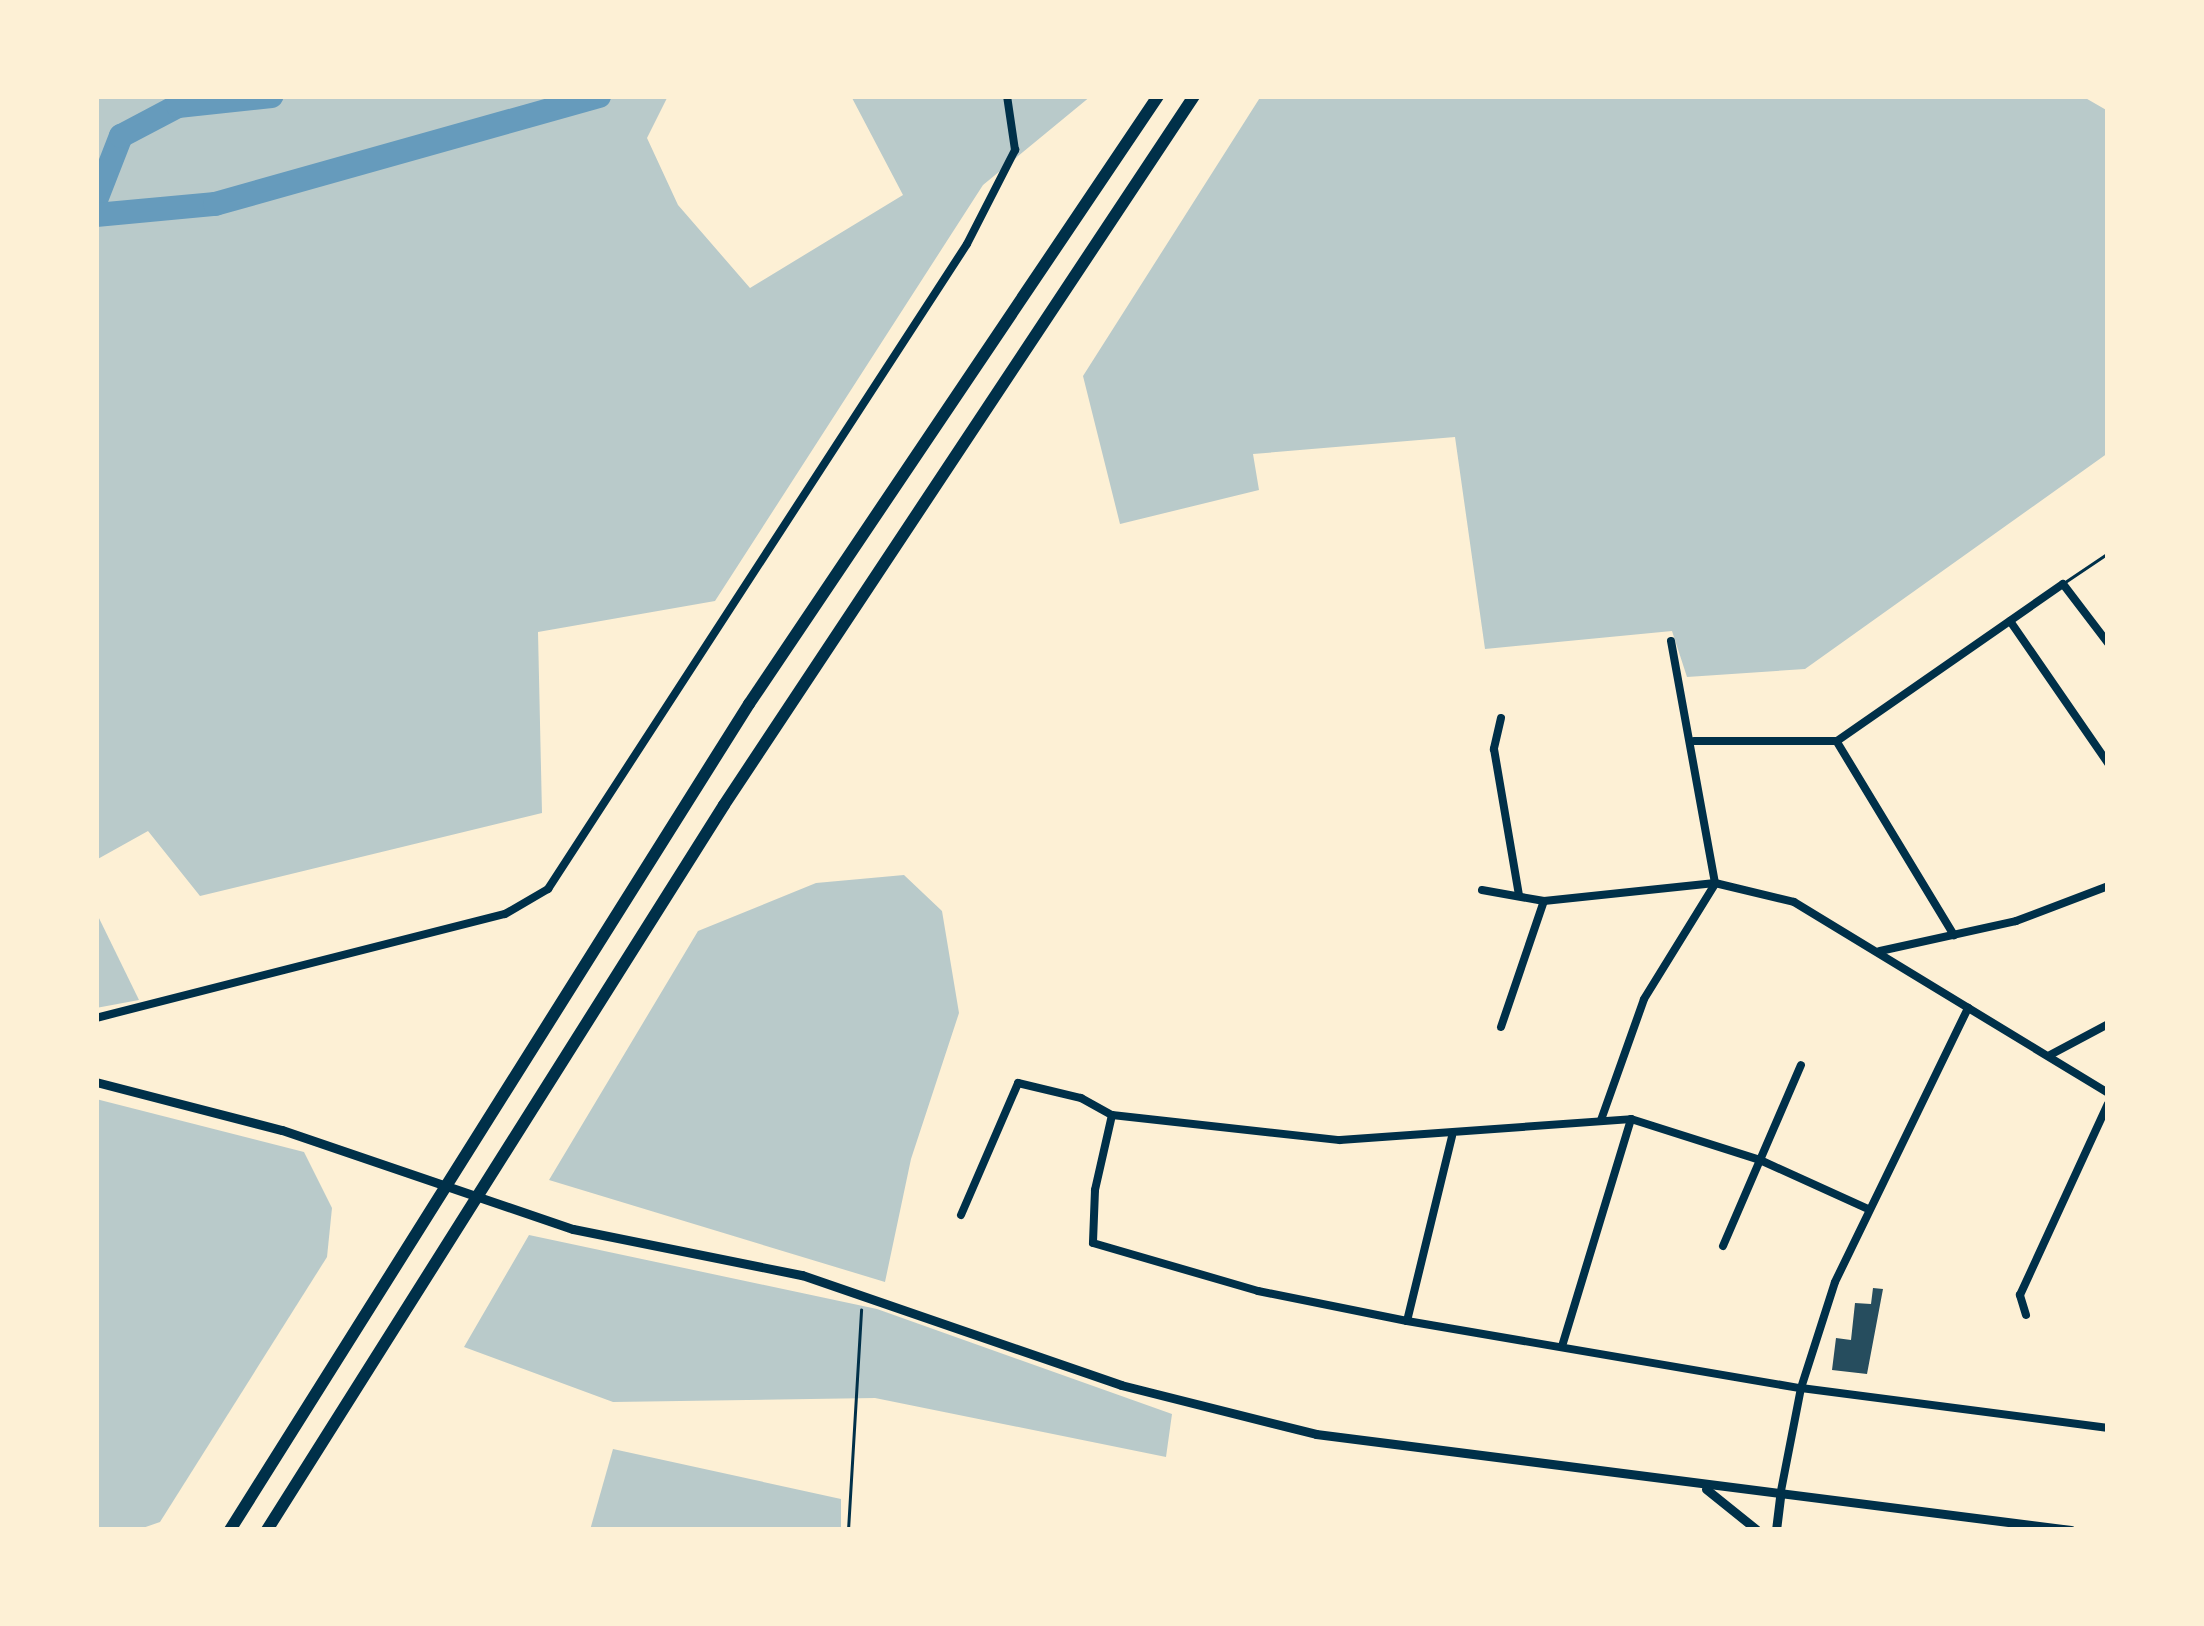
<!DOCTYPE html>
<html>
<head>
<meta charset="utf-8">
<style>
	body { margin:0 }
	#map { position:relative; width:2204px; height:1626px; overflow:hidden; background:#fdf0d5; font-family:Bitter,serif }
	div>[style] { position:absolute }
	.green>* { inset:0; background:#b9caca }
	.river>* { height:24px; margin:-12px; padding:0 12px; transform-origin:12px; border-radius:12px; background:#669bbc }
	.building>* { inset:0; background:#264d5e }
	.path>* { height:3px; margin:-1.5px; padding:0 1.5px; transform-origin:1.5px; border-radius:1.5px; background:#003049 }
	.service>* { height:3px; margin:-1.5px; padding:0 1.5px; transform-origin:1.5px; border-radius:1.5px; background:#003049 }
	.minor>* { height:8px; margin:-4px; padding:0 4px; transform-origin:4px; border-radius:4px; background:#003049 }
	.secondary>* { height:9px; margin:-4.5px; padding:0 4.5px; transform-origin:4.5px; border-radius:4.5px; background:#003049 }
	.motorway>* { height:12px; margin:-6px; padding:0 6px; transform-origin:6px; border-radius:6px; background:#003049 }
	span { translate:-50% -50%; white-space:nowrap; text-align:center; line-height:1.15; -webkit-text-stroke:10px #fdf0d5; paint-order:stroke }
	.frame { position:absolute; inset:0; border:99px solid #fdf0d5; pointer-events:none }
</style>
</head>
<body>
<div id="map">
	<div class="green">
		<i style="clip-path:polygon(96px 96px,668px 96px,647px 138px,678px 205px,750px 288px,903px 195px,851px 96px,1091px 96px,983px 185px,715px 601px,538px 632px,542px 813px,200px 896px,148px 831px,96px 860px)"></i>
		<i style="clip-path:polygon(1261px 96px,2082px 96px,2108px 111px,2108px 453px,1805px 669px,1687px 677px,1672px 631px,1485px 649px,1455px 437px,1253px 454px,1259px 490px,1120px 524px,1083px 376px)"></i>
		<i style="clip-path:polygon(904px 875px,942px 911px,959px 1013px,911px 1159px,885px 1282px,549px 1180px,698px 931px,816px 883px)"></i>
		<i style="clip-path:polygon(96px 912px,139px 1000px,96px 1008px)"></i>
		<i style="clip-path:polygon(96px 1099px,304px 1152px,332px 1208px,327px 1257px,160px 1522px,137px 1530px,96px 1530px)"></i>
		<i style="clip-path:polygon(529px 1235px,877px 1309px,1172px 1414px,1166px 1457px,875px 1398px,613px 1402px,464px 1347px)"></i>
		<i style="clip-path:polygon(613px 1449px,841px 1499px,841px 1530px,590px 1530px)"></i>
	</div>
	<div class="river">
		<i style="left:96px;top:200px;width:69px;rotate:-68.7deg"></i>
		<i style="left:121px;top:136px;width:64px;rotate:-27.8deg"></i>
		<i style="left:178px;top:106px;width:94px;rotate:-6.1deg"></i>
		<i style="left:96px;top:215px;width:120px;rotate:-5.3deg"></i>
		<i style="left:215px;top:204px;width:399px;rotate:-15.7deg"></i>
	</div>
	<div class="building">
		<i style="clip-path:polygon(1873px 1288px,1883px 1289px,1867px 1374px,1832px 1370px,1836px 1338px,1851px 1340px,1855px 1303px,1871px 1304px)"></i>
	</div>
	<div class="path">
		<i style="left:848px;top:1530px;width:221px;rotate:-86.6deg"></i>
	</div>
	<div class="service">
		<i style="left:2065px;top:582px;width:52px;rotate:-34deg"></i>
	</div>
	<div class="minor">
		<i style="left:2010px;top:621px;width:173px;rotate:55.4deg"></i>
		<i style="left:1671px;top:641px;width:246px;rotate:79.7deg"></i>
		<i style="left:1501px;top:718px;width:32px;rotate:103deg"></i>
		<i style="left:1494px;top:749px;width:149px;rotate:80.3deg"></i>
		<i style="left:1694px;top:741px;width:143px"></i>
		<i style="left:1837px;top:741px;width:275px;rotate:-34.8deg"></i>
		<i style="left:2063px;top:584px;width:74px;rotate:52.7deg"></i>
		<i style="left:1837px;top:742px;width:226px;rotate:58.8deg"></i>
		<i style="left:1482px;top:890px;width:63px;rotate:10.1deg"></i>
		<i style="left:1544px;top:901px;width:172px;rotate:-6deg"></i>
		<i style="left:1715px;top:883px;width:81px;rotate:13.5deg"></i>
		<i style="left:1794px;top:902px;width:368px;rotate:31.3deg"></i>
		<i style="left:1880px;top:951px;width:139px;rotate:-12.4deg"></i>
		<i style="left:2016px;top:921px;width:98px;rotate:-20.8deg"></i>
		<i style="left:96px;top:1018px;width:422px;rotate:-14.3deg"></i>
		<i style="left:505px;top:914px;width:50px;rotate:-30.2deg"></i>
		<i style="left:548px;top:889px;width:769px;rotate:-56.99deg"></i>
		<i style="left:967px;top:244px;width:106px;rotate:-62.9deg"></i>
		<i style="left:1015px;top:150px;width:55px;rotate:-98.4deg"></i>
		<i style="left:1501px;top:1027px;width:133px;rotate:-71.2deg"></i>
		<i style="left:2050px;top:1055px;width:66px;rotate:-28.1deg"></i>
		<i style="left:1112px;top:1115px;width:77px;rotate:102.8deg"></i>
		<i style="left:1095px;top:1190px;width:53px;rotate:92.2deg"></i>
		<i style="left:1093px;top:1243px;width:172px;rotate:16.2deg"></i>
		<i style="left:1258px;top:1291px;width:152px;rotate:11.4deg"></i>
		<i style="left:1407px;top:1321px;width:400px;rotate:9.7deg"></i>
		<i style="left:1801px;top:1388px;width:310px;rotate:7.4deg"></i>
		<i style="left:1601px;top:1120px;width:128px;rotate:-70.4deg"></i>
		<i style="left:1644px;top:999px;width:135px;rotate:-58.3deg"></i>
		<i style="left:961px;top:1215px;width:144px;rotate:-66.6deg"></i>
		<i style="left:1018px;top:1083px;width:65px;rotate:13.4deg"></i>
		<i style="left:1081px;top:1098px;width:35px;rotate:29deg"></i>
		<i style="left:1112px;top:1115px;width:229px;rotate:6.3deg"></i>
		<i style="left:1340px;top:1140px;width:292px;rotate:-4.1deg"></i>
		<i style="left:1631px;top:1119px;width:135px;rotate:17.6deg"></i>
		<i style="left:1760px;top:1160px;width:119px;rotate:24.4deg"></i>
		<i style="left:1723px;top:1246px;width:197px;rotate:-66.7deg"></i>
		<i style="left:2026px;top:1315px;width:21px;rotate:-107deg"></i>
		<i style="left:2020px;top:1295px;width:210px;rotate:-65.3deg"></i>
		<i style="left:1407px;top:1321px;width:190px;rotate:-76.3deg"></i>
		<i style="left:1563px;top:1343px;width:234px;rotate:-73.1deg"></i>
		<i style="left:1780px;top:1496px;width:110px;rotate:-79deg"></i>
		<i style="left:1801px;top:1388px;width:111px;rotate:-72.2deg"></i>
		<i style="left:1835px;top:1282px;width:305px;rotate:-64.1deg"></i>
	</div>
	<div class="secondary">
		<i style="left:96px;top:1082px;width:192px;rotate:14.5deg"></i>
		<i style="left:282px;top:1130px;width:307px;rotate:18.8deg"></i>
		<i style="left:573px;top:1229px;width:234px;rotate:11.4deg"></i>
		<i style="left:802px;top:1275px;width:337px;rotate:19deg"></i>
		<i style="left:1121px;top:1385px;width:201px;rotate:14.1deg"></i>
		<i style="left:1316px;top:1434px;width:761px;rotate:7.25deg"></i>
		<i style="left:1706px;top:1489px;width:65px;rotate:38.8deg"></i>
		<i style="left:1776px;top:1530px;width:33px;rotate:-83deg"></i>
	</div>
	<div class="motorway">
		<i style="left:230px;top:1530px;width:976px;rotate:-57.86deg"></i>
		<i style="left:749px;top:704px;width:733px;rotate:-56.07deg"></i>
		<i style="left:267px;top:1530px;width:857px;rotate:-57.77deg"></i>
		<i style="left:724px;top:805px;width:851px;rotate:-56.46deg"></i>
	</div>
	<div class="frame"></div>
</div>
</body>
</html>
